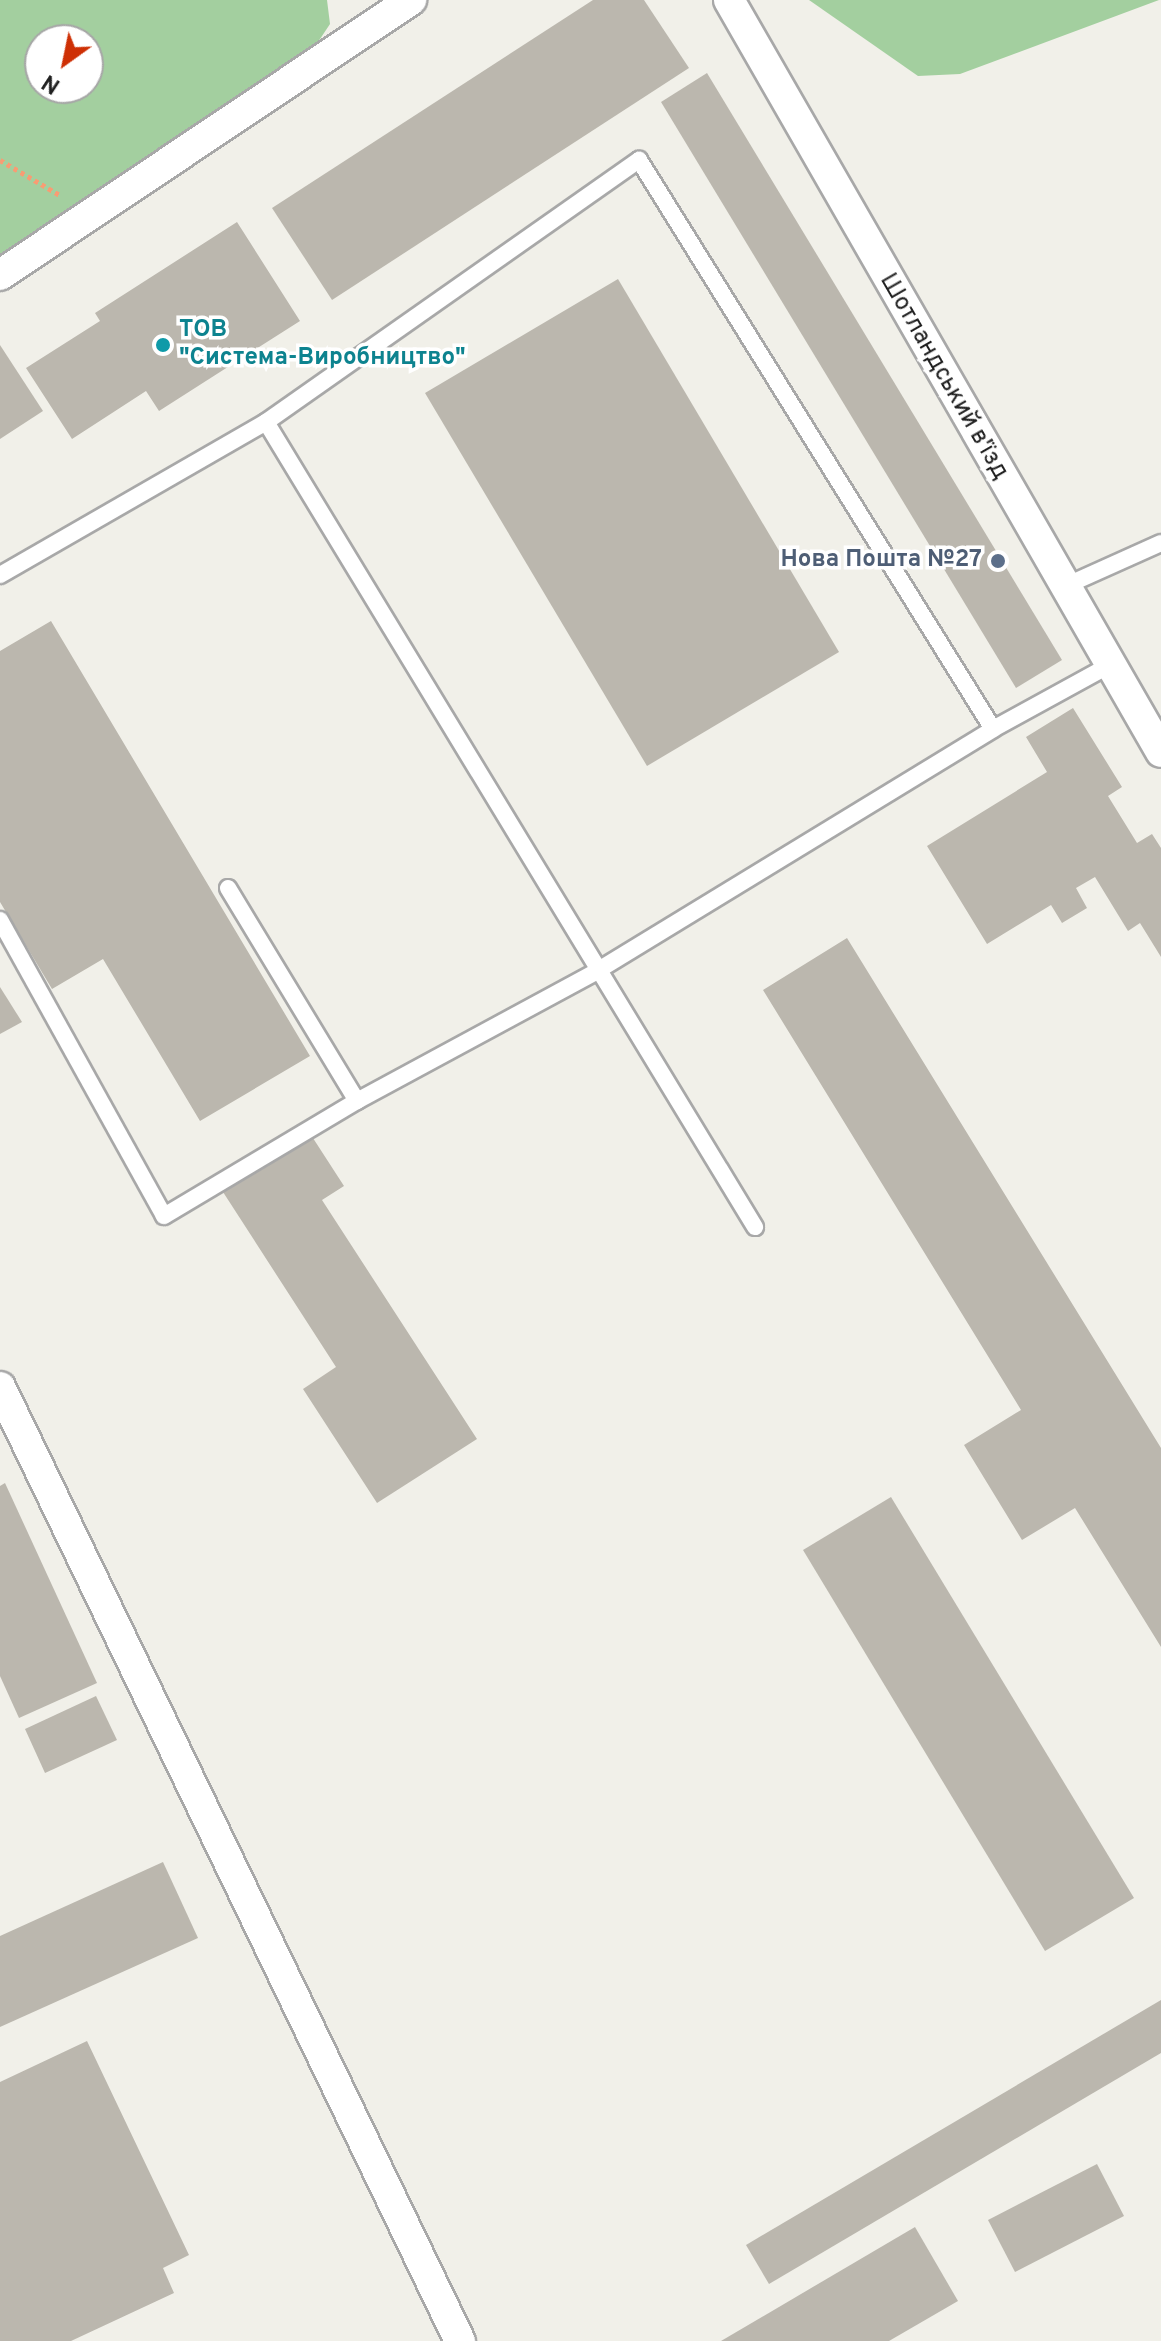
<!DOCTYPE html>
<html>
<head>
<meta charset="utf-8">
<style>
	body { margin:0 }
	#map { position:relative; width:1161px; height:2341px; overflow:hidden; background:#f1f0e9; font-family:Overpass,sans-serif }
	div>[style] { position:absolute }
	.forest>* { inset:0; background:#a3cf9f }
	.building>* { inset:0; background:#bbb7ae }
	.path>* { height:5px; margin-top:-2.5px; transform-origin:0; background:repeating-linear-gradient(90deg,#f79d74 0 4px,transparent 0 8px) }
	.roads { filter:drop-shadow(2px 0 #a8a8a8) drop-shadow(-2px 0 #a8a8a8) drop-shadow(0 2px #a8a8a8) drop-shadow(0 -2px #a8a8a8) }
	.service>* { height:16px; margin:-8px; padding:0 8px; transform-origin:8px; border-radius:8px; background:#fff }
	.minor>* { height:30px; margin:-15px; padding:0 15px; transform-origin:15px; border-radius:15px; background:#fff }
	.dots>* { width:22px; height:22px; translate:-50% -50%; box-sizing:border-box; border:4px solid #fff; border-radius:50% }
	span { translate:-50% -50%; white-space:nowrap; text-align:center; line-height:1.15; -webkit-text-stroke:7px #fff; paint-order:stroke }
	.culture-label { font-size:24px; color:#0d838f; font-weight:700 }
	.left { translate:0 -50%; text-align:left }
	.street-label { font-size:24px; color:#212121 }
	.service-label { font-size:24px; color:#4e5e75; font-weight:700 }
	.right { translate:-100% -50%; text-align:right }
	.north { position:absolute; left:24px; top:24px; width:80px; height:80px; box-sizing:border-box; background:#fff; border:2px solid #a6a6a6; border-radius:50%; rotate:213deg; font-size:22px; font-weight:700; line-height:32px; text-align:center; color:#212121 }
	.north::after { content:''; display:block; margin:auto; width:28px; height:36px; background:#ce3005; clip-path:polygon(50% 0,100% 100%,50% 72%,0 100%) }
</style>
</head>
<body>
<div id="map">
	<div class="forest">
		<i style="clip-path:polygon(evenodd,0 0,327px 0,330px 24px,316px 45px,0 263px,0 0,40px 40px,88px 40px,88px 88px,40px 88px,40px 40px)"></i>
		<i style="clip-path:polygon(809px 0,1159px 0,960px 74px,918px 76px)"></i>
	</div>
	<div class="building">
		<i style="clip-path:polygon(593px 0,644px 0,689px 68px,332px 300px,272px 208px)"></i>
		<i style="clip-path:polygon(707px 73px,1062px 660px,1016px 688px,661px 102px)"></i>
		<i style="clip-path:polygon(237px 222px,300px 321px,159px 411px,146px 391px,72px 439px,26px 368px,100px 321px,95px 313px)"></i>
		<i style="clip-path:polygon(618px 279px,839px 652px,647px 766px,425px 393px)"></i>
		<i style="clip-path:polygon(0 345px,43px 411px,0 439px)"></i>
		<i style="clip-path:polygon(51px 621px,310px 1056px,200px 1121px,103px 959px,52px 989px,0 902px,0 651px)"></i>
		<i style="clip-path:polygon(1073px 708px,1122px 787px,1108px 796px,1137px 843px,1152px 834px,1161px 848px,1161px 957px,1140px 923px,1128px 931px,1095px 877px,1076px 888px,1087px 908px,1062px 923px,1051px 905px,987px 944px,927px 846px,1047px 772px,1026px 737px)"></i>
		<i style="clip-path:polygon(847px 938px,1161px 1448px,1161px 1647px,1075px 1508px,1022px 1540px,964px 1445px,1021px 1410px,763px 990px)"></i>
		<i style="clip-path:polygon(0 987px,22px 1022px,0 1034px)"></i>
		<i style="clip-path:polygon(311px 1135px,344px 1186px,322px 1200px,477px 1439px,377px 1503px,303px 1389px,336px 1367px,223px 1192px)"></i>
		<i style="clip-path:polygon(5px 1483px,97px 1683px,19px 1718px,0 1676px,0 1486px)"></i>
		<i style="clip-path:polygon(891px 1497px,1134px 1898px,1045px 1951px,803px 1550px)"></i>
		<i style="clip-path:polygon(96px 1696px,117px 1740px,45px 1773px,25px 1729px)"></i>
		<i style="clip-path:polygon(163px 1862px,198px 1938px,0 2027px,0 1936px)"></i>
		<i style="clip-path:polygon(1161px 2000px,1161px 2053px,769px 2284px,746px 2245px)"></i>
		<i style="clip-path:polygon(87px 2041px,189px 2255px,163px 2268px,174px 2293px,71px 2341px,0 2341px,0 2082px)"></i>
		<i style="clip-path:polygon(1097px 2164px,1124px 2216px,1015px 2272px,988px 2220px)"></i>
		<i style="clip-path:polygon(915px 2227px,958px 2301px,889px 2341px,721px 2341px)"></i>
	</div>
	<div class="path">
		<i style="left:0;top:160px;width:69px;rotate:30.3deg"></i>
	</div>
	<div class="roads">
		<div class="service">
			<i style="left:266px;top:422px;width:942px;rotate:58.72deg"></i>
			<i style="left:0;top:575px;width:307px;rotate:-29.9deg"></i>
			<i style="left:266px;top:422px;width:456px;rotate:-35.1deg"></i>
			<i style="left:639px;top:160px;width:670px;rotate:58.11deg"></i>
			<i style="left:1063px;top:587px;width:107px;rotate:-24.2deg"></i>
			<i style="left:228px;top:888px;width:249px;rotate:58.8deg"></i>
			<i style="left:0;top:920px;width:338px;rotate:61deg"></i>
			<i style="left:164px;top:1216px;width:225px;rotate:-30.8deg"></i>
			<i style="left:357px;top:1101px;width:273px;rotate:-28.4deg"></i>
			<i style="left:597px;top:971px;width:464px;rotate:-31.4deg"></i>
			<i style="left:993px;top:729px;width:131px;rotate:-28.7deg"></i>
		</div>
		<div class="minor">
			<i style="left:729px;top:0;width:867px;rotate:60.12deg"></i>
			<i style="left:0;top:275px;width:495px;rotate:-33.8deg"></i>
			<i style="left:0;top:1387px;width:1059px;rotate:64.26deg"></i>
		</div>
	</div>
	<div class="dots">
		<i style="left:163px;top:345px;background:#0f9aa8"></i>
		<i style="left:998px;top:561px;background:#5c6f8a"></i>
	</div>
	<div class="culture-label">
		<span class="left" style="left:179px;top:345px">ТОВ<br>"Система-Виробництво"</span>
	</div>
	<div class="street-label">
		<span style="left:943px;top:377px;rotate:60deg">Шотландський в'їзд</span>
	</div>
	<div class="service-label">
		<span class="right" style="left:982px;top:561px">Нова Пошта №27</span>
	</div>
	<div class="north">N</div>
</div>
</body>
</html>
